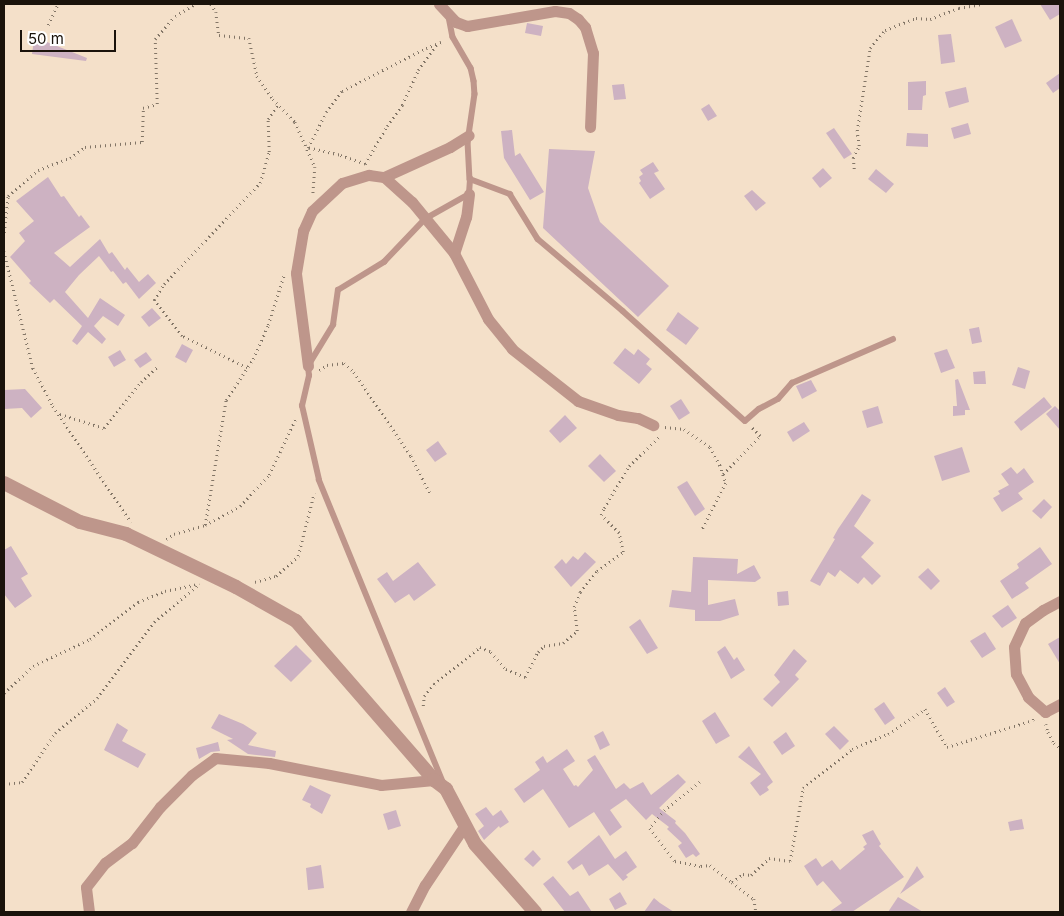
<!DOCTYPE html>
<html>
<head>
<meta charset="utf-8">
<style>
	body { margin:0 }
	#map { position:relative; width:1064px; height:916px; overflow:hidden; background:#f4e0c9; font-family:Inter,sans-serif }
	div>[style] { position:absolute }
	.building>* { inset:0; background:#cdb2c2 }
	.path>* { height:2.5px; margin-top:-1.25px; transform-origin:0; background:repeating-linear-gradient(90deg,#827566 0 1px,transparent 0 5px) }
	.service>* { height:5.5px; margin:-2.75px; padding:0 2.75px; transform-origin:2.75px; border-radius:2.75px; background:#be968b }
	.minor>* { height:11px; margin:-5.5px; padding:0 5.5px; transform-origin:5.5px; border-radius:5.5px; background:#be968b }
	.tertiary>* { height:14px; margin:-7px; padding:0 7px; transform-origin:7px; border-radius:7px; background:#be968b }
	span { translate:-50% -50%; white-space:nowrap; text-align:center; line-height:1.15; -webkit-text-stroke:4.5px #fff; paint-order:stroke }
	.frame { position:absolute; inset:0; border:5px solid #1a130b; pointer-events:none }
	.scale { position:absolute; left:20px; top:30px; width:96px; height:22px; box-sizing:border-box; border:2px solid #1a130b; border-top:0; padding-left:6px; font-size:15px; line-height:18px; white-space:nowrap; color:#1a130b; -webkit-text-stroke:4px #fff; paint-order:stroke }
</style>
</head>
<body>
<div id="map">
	<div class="building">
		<i style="clip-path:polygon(1040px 4px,1060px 4px,1060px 14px,1050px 20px)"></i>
		<i style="clip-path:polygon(1012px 19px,1022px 41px,1005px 48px,995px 27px)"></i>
		<i style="clip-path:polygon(527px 23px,543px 26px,541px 36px,525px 33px)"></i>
		<i style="clip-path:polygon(951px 34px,955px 62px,941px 64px,938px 35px)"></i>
		<i style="clip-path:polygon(34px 40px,47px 42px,87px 58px,86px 61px,32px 54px)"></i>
		<i style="clip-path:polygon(1060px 73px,1060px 88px,1053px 93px,1046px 83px)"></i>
		<i style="clip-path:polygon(926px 81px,926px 95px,923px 96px,922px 110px,908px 110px,908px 82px)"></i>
		<i style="clip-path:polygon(624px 84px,626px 99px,614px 100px,612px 85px)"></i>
		<i style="clip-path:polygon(966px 87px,969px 102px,949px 108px,945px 92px)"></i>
		<i style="clip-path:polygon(709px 104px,717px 116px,708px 121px,701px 109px)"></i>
		<i style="clip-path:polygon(968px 123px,971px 134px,954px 139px,951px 128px)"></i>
		<i style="clip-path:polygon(834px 128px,852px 154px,844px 159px,826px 133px)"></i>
		<i style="clip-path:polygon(512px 130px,515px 156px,520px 153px,544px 192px,530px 200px,504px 158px,501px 131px)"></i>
		<i style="clip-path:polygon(907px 133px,928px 134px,928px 147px,906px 146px)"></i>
		<i style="clip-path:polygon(549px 149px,595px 151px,588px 188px,600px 222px,669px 286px,638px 317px,543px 228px)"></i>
		<i style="clip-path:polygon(653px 162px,659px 171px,654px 173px,665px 189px,650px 199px,639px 183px,641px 181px,639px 177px,643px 174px,640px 170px)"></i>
		<i style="clip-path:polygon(823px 168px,832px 178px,820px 188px,812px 178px)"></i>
		<i style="clip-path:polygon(876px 169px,894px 184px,886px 193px,868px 179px)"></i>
		<i style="clip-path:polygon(48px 177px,61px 197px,64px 196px,79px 217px,81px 215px,90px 227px,54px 253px,70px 267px,100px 239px,109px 254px,112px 252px,125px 270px,127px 267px,139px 282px,148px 274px,156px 283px,139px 299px,126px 282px,123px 284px,113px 271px,111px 272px,99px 256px,79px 275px,65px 292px,88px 318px,100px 298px,125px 315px,118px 326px,103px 316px,94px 326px,106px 339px,102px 344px,88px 332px,77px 345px,72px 341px,82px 326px,54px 299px,50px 303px,29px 283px,31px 281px,10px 257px,25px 241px,19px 233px,34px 221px,16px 201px)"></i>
		<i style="clip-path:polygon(752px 190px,766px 203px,756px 211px,744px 196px)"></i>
		<i style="clip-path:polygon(152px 308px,161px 318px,149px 327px,141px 317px)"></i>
		<i style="clip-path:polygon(678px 312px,699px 328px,686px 345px,666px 330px)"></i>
		<i style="clip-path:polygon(979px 327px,982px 342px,972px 344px,969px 329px)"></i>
		<i style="clip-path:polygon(182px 344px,193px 350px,186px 363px,175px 357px)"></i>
		<i style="clip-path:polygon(625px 348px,634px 355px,638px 349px,650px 359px,646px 364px,652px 369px,639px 384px,613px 363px)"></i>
		<i style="clip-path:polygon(947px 349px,955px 368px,941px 373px,934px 353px)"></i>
		<i style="clip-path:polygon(120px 350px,126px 360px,114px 367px,108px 357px)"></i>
		<i style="clip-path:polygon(146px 352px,152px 360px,140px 368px,134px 360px)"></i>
		<i style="clip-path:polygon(1018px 367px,1030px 371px,1025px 389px,1012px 385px)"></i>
		<i style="clip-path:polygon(985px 371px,986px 384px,974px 384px,973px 372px)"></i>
		<i style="clip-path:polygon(958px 379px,970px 410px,965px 410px,965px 415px,953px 416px,953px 406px,957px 406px,955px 380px)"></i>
		<i style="clip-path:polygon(811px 380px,817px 391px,802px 399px,796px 386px)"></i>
		<i style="clip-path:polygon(25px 389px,42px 408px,31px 418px,22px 408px,4px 409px,4px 390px)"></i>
		<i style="clip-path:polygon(1044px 397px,1052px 407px,1021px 431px,1014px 422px)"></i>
		<i style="clip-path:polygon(681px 399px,690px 413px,679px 420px,670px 406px)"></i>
		<i style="clip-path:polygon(878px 406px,883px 423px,867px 428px,862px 411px)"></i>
		<i style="clip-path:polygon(1055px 406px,1060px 411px,1060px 430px,1046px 414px)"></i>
		<i style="clip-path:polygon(565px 415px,577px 428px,560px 443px,549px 431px)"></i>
		<i style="clip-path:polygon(804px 422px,810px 431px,793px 442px,787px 432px)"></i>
		<i style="clip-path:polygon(438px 441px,447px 454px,435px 462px,426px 450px)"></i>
		<i style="clip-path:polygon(962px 447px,970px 472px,942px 481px,934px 456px)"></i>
		<i style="clip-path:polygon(600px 454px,616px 471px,604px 482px,588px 466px)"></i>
		<i style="clip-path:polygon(1011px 467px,1017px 474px,1024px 468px,1034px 482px,1018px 493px,1023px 499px,1002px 512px,993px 498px,1000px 494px,998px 491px,1009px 485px,1001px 474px)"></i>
		<i style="clip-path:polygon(687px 481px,705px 509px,695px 516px,677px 487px)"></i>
		<i style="clip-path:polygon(862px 494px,871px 500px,854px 526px,874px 543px,861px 557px,881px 576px,872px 585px,864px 577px,858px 584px,840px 570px,835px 577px,828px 572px,820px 586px,810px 581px,835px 539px,833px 538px,838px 529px)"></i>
		<i style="clip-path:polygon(1044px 499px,1052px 507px,1041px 519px,1032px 511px)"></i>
		<i style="clip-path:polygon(11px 546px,28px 574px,21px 578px,32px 596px,15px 608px,4px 594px,4px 550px)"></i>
		<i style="clip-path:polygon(1040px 547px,1052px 564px,1025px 583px,1029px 588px,1012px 599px,1000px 581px,1019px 568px,1017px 564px)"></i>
		<i style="clip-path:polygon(585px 552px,596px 562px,571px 587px,554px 567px,562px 559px,566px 564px,573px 556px,578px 560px)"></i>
		<i style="clip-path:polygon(693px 557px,738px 559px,737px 574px,754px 565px,761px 578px,755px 582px,708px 580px,708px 605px,735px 599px,739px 615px,720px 621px,695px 621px,695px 610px,669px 607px,672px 590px,691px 592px)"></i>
		<i style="clip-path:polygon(418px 562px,436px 585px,414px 601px,409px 594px,395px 603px,377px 579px,387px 572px,393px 581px)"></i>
		<i style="clip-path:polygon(928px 568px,940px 581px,931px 590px,918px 577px)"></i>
		<i style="clip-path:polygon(788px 591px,789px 605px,778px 606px,777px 592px)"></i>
		<i style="clip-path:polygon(1008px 605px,1017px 618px,1002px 628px,992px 616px)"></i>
		<i style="clip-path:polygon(640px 619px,658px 648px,647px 654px,629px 627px)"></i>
		<i style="clip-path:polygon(985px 632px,996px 649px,982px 658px,970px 641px)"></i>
		<i style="clip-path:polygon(1060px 637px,1060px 664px,1048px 644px)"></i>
		<i style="clip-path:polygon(296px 645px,312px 661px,291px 682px,274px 666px)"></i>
		<i style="clip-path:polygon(725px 646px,734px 660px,737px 657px,745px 670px,731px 679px,717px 652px)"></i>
		<i style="clip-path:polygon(794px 649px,807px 661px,795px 675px,799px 679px,772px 707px,763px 699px,780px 682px,774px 675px)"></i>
		<i style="clip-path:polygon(945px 687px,955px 702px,947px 707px,937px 693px)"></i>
		<i style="clip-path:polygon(884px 702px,895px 718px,885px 725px,874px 709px)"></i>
		<i style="clip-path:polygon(715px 712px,730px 736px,716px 744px,702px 721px)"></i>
		<i style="clip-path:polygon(219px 714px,243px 724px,257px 733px,248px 745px,276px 751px,275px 757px,248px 754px,227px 740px,233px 739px,211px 728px)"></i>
		<i style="clip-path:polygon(117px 723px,128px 730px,122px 741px,146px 754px,138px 768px,104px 750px)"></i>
		<i style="clip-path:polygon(834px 726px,849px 741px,840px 750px,825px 734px)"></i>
		<i style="clip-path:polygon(603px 731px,610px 745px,600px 750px,594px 736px)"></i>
		<i style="clip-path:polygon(786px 732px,795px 746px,782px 755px,773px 742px)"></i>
		<i style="clip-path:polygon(218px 742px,220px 751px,211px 752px,199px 759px,196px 748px)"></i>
		<i style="clip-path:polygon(749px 746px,773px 782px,767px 787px,769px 790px,760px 796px,750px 783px,761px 774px,738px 757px)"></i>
		<i style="clip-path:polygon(567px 749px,575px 761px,563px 769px,574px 786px,576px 785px,578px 787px,593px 770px,587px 760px,595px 755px,616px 789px,624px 783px,630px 789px,643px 782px,651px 795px,678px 774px,686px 782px,659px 808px,676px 821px,675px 823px,685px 833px,700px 854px,696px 857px,693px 854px,686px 858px,678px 846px,682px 843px,667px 829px,669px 827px,652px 814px,646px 820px,626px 799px,610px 810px,622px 827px,610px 836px,594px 812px,569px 828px,543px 789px,524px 803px,514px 789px,540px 770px,535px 762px,543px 756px,547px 763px)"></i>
		<i style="clip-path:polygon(310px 785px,331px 795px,322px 814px,310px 807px,311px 804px,302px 800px)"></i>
		<i style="clip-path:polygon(486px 807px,493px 816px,501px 810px,509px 822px,500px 828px,499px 826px,484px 840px,478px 831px,484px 826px,475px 814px)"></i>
		<i style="clip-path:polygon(396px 810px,401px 826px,388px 830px,383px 814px)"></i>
		<i style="clip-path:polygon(1022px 819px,1024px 829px,1010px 831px,1008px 822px)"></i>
		<i style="clip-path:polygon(873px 830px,881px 844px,879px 846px,904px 877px,852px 912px,829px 912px,842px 903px,823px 881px,817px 886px,804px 866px,816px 858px,822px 867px,832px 860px,840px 870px,865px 849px,863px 847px,867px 844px,862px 835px)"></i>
		<i style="clip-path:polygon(599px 835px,615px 859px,626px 851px,637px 867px,626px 875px,628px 877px,623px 881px,608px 864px,589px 876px,582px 864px,573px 870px,567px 862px)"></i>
		<i style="clip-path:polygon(533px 850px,541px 859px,533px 867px,524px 859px)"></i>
		<i style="clip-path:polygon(321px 865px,324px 888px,308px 890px,306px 868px)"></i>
		<i style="clip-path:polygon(917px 866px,924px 877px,900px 894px)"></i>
		<i style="clip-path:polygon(553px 876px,570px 896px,578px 891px,592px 912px,565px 912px,543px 884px)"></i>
		<i style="clip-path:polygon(620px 892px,627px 904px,615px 910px,609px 899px)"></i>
		<i style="clip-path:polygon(898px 897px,923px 912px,888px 912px)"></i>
		<i style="clip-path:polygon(654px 898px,660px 903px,674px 912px,644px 912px)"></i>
	</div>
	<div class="path">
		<i style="left:211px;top:4px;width:9px;rotate:58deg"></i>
		<i style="left:216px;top:12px;width:23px;rotate:83deg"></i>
		<i style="left:219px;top:35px;width:30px;rotate:6deg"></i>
		<i style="left:249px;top:38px;width:39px;rotate:78deg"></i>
		<i style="left:257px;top:76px;width:28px;rotate:55deg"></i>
		<i style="left:273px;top:99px;width:32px;rotate:46deg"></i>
		<i style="left:295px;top:122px;width:49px;rotate:66deg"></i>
		<i style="left:315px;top:167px;width:27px;rotate:94deg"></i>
		<i style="left:48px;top:25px;width:23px;rotate:-65deg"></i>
		<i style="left:365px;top:164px;width:28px;rotate:-161deg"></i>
		<i style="left:339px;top:155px;width:32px;rotate:-167deg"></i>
		<i style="left:308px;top:148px;width:40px;rotate:-63.4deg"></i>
		<i style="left:326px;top:112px;width:26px;rotate:-53deg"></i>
		<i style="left:342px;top:91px;width:94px;rotate:-27.1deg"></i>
		<i style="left:426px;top:48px;width:19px;rotate:-21deg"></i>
		<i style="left:365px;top:164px;width:44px;rotate:-59.9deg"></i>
		<i style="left:387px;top:126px;width:26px;rotate:-54deg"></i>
		<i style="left:402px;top:105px;width:38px;rotate:-65deg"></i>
		<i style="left:418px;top:70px;width:31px;rotate:-54deg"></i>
		<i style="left:854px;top:169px;width:11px;rotate:-95deg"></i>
		<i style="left:853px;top:158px;width:13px;rotate:-63deg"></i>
		<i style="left:859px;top:146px;width:15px;rotate:-98deg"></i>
		<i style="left:857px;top:131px;width:84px;rotate:-81.1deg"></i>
		<i style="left:870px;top:48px;width:23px;rotate:-50deg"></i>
		<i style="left:885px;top:30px;width:33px;rotate:-21deg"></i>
		<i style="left:916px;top:18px;width:14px;rotate:4deg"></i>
		<i style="left:930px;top:19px;width:31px;rotate:-21deg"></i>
		<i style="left:959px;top:8px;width:23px;rotate:-10deg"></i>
		<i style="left:4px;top:233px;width:37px;rotate:-84deg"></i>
		<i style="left:8px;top:196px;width:40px;rotate:-41deg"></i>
		<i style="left:38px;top:170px;width:34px;rotate:-21deg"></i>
		<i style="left:70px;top:158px;width:19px;rotate:-36deg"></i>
		<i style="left:85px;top:147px;width:57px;rotate:-5deg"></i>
		<i style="left:142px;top:142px;width:34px;rotate:-88deg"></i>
		<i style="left:143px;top:108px;width:15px;rotate:-16deg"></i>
		<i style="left:157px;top:104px;width:65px;rotate:-91.8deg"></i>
		<i style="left:155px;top:39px;width:30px;rotate:-49deg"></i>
		<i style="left:175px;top:16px;width:23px;rotate:-31deg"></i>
		<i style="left:4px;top:251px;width:121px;rotate:76.1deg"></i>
		<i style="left:33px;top:368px;width:43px;rotate:62.2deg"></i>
		<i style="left:53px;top:406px;width:140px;rotate:56.1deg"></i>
		<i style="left:247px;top:368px;width:72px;rotate:-153.8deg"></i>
		<i style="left:182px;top:336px;width:46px;rotate:-127.9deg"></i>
		<i style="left:154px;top:300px;width:19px;rotate:-58deg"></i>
		<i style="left:164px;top:284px;width:139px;rotate:-46.5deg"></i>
		<i style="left:260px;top:183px;width:32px;rotate:-74deg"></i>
		<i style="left:269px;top:152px;width:33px;rotate:-92deg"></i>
		<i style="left:268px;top:119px;width:18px;rotate:-56deg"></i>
		<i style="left:319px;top:370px;width:9px;rotate:-32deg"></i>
		<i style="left:327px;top:365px;width:17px;rotate:-7deg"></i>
		<i style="left:344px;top:363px;width:13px;rotate:42deg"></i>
		<i style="left:354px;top:372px;width:102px;rotate:55.8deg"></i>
		<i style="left:411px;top:456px;width:42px;rotate:62.8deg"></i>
		<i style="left:60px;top:414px;width:46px;rotate:17.7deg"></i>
		<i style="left:104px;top:428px;width:59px;rotate:-51.2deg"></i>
		<i style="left:141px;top:382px;width:23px;rotate:-43deg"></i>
		<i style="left:665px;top:427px;width:19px;rotate:6deg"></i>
		<i style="left:684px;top:429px;width:32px;rotate:35deg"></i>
		<i style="left:710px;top:447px;width:21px;rotate:61deg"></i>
		<i style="left:720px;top:465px;width:19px;rotate:72deg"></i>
		<i style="left:726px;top:483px;width:53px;rotate:117.1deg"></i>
		<i style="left:723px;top:474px;width:53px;rotate:-45.8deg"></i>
		<i style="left:760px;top:436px;width:13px;rotate:-135deg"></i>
		<i style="left:205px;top:525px;width:127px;rotate:-80.5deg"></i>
		<i style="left:226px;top:400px;width:49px;rotate:-56.6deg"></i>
		<i style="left:253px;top:359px;width:37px;rotate:-66deg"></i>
		<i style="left:268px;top:325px;width:52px;rotate:-72.3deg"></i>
		<i style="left:166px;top:539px;width:9px;rotate:-32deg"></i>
		<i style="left:174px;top:534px;width:32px;rotate:-16deg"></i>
		<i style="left:205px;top:525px;width:40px;rotate:-28deg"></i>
		<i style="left:240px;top:506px;width:42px;rotate:-46.9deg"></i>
		<i style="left:269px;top:475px;width:63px;rotate:-64.7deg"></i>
		<i style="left:255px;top:582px;width:22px;rotate:-16deg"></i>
		<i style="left:276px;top:576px;width:30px;rotate:-42deg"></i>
		<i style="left:298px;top:556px;width:65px;rotate:-75.7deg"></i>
		<i style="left:4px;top:693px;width:40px;rotate:-43deg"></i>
		<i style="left:33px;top:666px;width:63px;rotate:-25.3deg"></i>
		<i style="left:90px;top:639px;width:61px;rotate:-37.6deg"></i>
		<i style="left:138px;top:602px;width:29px;rotate:-22deg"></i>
		<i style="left:165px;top:591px;width:35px;rotate:-12deg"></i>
		<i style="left:423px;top:706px;width:10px;rotate:-84deg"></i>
		<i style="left:424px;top:696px;width:16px;rotate:-50deg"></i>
		<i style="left:434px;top:684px;width:59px;rotate:-38.8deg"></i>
		<i style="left:480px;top:647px;width:12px;rotate:24deg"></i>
		<i style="left:491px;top:652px;width:23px;rotate:49deg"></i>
		<i style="left:506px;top:669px;width:21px;rotate:23deg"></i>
		<i style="left:525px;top:677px;width:28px;rotate:-63deg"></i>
		<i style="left:538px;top:652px;width:8px;rotate:-45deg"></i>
		<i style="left:544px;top:646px;width:19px;rotate:-9deg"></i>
		<i style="left:563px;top:643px;width:18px;rotate:-41deg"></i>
		<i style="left:577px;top:631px;width:24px;rotate:-97deg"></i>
		<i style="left:574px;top:607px;width:16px;rotate:-68deg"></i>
		<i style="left:580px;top:592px;width:27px;rotate:-51deg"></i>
		<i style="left:597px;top:571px;width:32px;rotate:-36deg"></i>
		<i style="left:623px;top:552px;width:19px;rotate:-102deg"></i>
		<i style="left:619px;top:533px;width:25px;rotate:-135deg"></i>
		<i style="left:601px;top:515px;width:8px;rotate:-67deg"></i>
		<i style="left:604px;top:508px;width:49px;rotate:-59.2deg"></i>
		<i style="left:629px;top:466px;width:43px;rotate:-44.1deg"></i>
		<i style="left:1046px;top:724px;width:8px;rotate:76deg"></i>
		<i style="left:1048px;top:732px;width:13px;rotate:61deg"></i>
		<i style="left:1054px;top:743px;width:8px;rotate:40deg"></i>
		<i style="left:700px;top:782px;width:45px;rotate:141.3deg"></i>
		<i style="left:665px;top:810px;width:23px;rotate:130deg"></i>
		<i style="left:650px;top:828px;width:41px;rotate:52.9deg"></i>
		<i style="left:675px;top:861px;width:26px;rotate:11deg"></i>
		<i style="left:701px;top:866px;width:9px;rotate:-6deg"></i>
		<i style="left:710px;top:865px;width:28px;rotate:38deg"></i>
		<i style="left:732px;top:882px;width:14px;rotate:-36deg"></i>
		<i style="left:743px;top:874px;width:8px;rotate:7deg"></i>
		<i style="left:751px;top:875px;width:25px;rotate:-43deg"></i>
		<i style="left:769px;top:858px;width:21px;rotate:8deg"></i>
		<i style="left:790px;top:861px;width:74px;rotate:-79.9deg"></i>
		<i style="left:803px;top:788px;width:63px;rotate:-38.5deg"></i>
		<i style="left:852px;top:749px;width:39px;rotate:-23deg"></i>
		<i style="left:888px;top:734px;width:45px;rotate:-34deg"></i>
		<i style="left:925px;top:709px;width:44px;rotate:59.9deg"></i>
		<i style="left:947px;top:747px;width:90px;rotate:-17.4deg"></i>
		<i style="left:1033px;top:720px;width:3px;rotate:-72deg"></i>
		<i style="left:4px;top:784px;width:18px;rotate:-6deg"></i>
		<i style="left:22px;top:782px;width:59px;rotate:-56deg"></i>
		<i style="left:55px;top:733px;width:55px;rotate:-39.8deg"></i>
		<i style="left:97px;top:698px;width:95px;rotate:-53.1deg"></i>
		<i style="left:154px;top:622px;width:59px;rotate:-40.2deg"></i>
		<i style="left:732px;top:882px;width:28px;rotate:38deg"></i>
		<i style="left:754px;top:899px;width:13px;rotate:81deg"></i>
	</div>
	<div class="service">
		<i style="left:449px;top:17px;width:20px;rotate:79deg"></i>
		<i style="left:453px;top:37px;width:36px;rotate:60deg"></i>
		<i style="left:471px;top:68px;width:13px;rotate:77deg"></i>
		<i style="left:474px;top:81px;width:13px;rotate:86deg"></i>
		<i style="left:475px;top:94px;width:49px;rotate:98.3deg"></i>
		<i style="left:468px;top:142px;width:37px;rotate:87deg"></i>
		<i style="left:443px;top:783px;width:327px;rotate:-112.3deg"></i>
		<i style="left:319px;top:480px;width:76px;rotate:-102.9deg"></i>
		<i style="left:302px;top:406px;width:31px;rotate:-77deg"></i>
		<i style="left:309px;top:376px;width:10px;rotate:-96deg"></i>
		<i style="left:308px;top:366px;width:48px;rotate:-58.6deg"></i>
		<i style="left:333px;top:325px;width:35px;rotate:-82deg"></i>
		<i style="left:338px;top:290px;width:54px;rotate:-31.3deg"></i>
		<i style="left:384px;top:262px;width:59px;rotate:-46.4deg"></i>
		<i style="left:425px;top:219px;width:51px;rotate:-29.6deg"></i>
		<i style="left:469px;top:194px;width:15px;rotate:-86deg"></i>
		<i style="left:470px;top:179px;width:43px;rotate:20.6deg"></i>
		<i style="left:510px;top:194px;width:53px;rotate:58.1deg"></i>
		<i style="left:538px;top:239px;width:111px;rotate:40.3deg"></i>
		<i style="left:623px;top:311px;width:164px;rotate:42deg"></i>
		<i style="left:745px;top:421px;width:18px;rotate:-41deg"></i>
		<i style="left:759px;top:409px;width:21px;rotate:-28deg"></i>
		<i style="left:778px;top:399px;width:21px;rotate:-49deg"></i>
		<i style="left:792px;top:383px;width:110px;rotate:-23.5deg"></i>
	</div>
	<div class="minor">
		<i style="left:439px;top:4px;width:25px;rotate:47deg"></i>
		<i style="left:456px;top:22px;width:12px;rotate:20deg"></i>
		<i style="left:467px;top:26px;width:89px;rotate:-9.7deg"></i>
		<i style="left:555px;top:11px;width:14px;rotate:8deg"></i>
		<i style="left:569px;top:13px;width:11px;rotate:34deg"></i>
		<i style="left:578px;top:19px;width:11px;rotate:49deg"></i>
		<i style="left:585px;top:27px;width:27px;rotate:73deg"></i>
		<i style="left:593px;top:53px;width:74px;rotate:92.3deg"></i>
		<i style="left:384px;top:177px;width:72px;rotate:-24.4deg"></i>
		<i style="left:450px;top:147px;width:22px;rotate:-32deg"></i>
		<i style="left:469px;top:194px;width:23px;rotate:97deg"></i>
		<i style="left:466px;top:217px;width:38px;rotate:108deg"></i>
		<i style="left:454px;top:253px;width:74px;rotate:62.7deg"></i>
		<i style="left:488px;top:319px;width:38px;rotate:51deg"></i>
		<i style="left:512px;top:349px;width:84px;rotate:38.2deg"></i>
		<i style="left:578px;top:401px;width:42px;rotate:19.3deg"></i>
		<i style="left:618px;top:415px;width:20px;rotate:9deg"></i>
		<i style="left:638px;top:418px;width:17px;rotate:25deg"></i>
		<i style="left:308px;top:366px;width:94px;rotate:-97.4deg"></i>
		<i style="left:296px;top:273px;width:43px;rotate:-80.5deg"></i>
		<i style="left:303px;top:231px;width:22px;rotate:-66deg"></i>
		<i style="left:312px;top:211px;width:41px;rotate:-43deg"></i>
		<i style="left:342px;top:183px;width:28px;rotate:-17deg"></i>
		<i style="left:369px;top:175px;width:15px;rotate:8deg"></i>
		<i style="left:384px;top:177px;width:38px;rotate:42deg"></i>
		<i style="left:412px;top:202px;width:66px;rotate:50.5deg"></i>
		<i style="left:1060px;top:601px;width:19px;rotate:152deg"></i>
		<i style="left:1043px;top:610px;width:22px;rotate:144deg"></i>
		<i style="left:1025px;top:623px;width:26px;rotate:115deg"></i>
		<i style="left:1014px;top:647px;width:27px;rotate:86deg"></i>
		<i style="left:1016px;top:674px;width:26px;rotate:62deg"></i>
		<i style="left:1028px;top:697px;width:23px;rotate:41deg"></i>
		<i style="left:1045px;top:712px;width:17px;rotate:-28deg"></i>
		<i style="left:89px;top:912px;width:25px;rotate:-97deg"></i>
		<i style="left:86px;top:887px;width:31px;rotate:-52deg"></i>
		<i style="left:105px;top:863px;width:34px;rotate:-37deg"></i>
		<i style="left:132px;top:843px;width:46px;rotate:-52.1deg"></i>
		<i style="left:160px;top:807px;width:45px;rotate:-45deg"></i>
		<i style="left:192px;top:775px;width:29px;rotate:-36deg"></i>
		<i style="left:215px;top:758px;width:54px;rotate:5.3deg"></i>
		<i style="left:269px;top:763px;width:114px;rotate:11.1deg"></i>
		<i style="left:381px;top:785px;width:53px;rotate:-5.4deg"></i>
		<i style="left:411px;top:912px;width:30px;rotate:-63deg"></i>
		<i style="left:425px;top:885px;width:72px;rotate:-56.3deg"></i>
	</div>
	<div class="tertiary">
		<i style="left:4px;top:483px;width:85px;rotate:27.2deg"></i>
		<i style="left:80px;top:522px;width:48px;rotate:14.6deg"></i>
		<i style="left:126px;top:534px;width:122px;rotate:25.7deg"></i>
		<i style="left:236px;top:587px;width:69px;rotate:29.5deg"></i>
		<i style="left:296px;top:621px;width:211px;rotate:49deg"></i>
		<i style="left:434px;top:780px;width:15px;rotate:37deg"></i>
		<i style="left:446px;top:789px;width:62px;rotate:62.2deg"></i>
		<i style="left:475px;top:844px;width:91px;rotate:48.6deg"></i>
	</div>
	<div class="frame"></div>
	<div class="scale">50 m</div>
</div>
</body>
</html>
